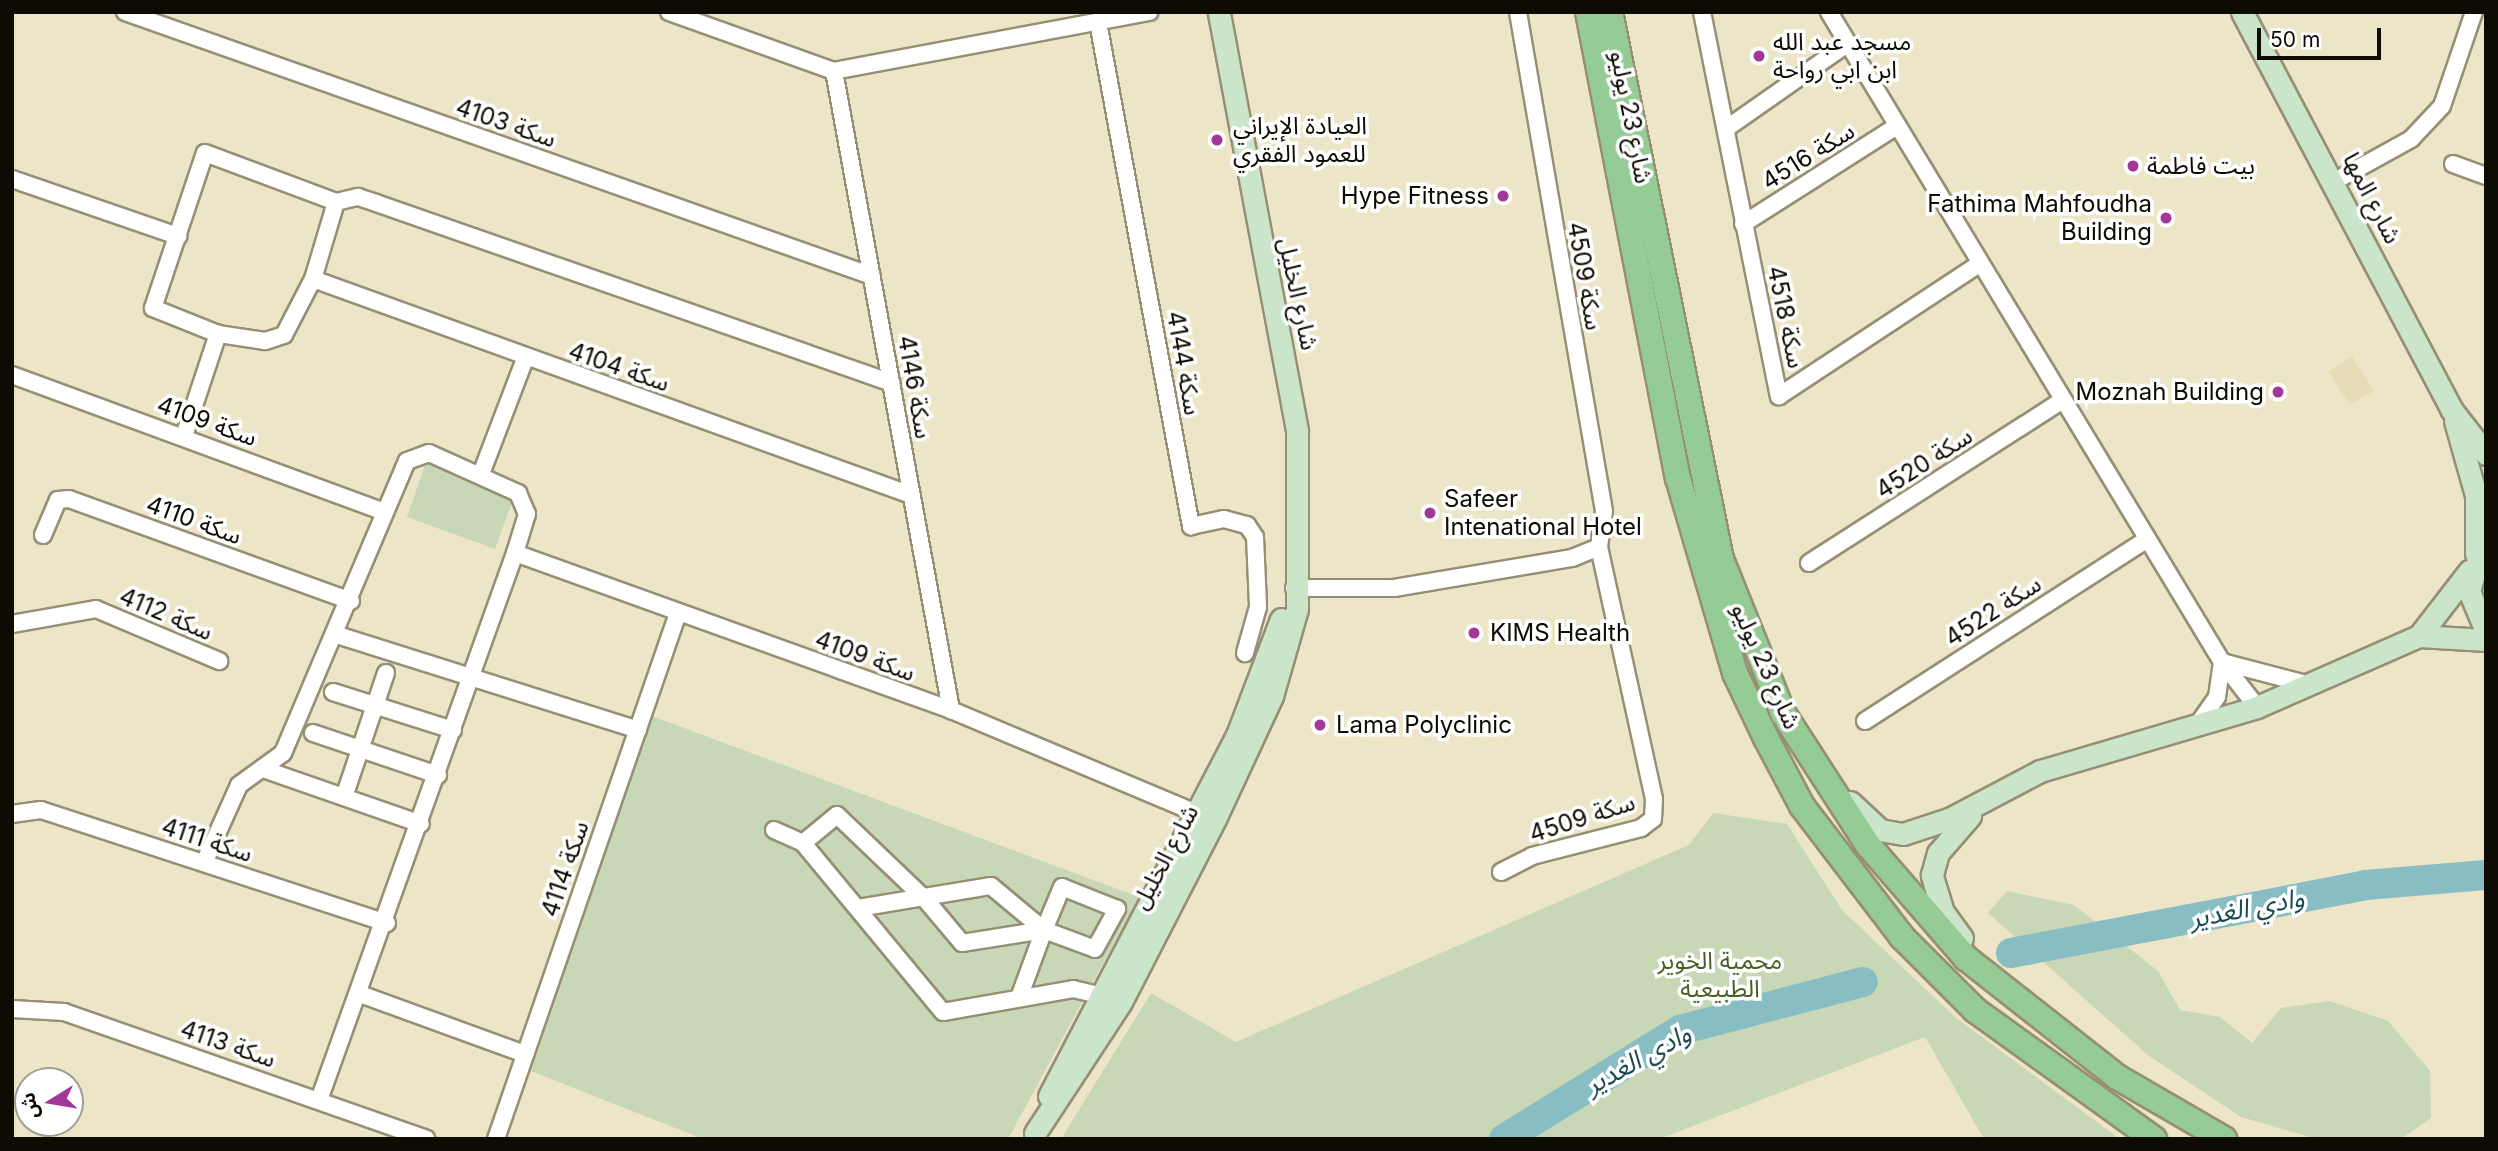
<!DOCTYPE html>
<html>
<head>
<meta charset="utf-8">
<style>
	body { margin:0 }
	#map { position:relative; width:2498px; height:1151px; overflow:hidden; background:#ede5c8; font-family:Inter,"Noto Sans Arabic",sans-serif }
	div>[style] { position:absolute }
	.built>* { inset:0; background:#e6ddb8 }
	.green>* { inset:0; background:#c8d7b5 }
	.river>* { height:30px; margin:-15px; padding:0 15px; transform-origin:15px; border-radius:15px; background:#88bdc3 }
	.roads { filter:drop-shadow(2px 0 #968f74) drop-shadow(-2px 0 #968f74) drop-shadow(0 2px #968f74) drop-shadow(0 -2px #968f74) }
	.street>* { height:16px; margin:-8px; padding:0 8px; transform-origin:8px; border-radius:8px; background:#fff }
	.secondary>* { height:21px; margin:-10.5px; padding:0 10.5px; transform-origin:10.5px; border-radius:10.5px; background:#cae5ca }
	.primary>* { height:24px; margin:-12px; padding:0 12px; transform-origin:12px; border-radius:12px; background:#95cb95 }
	.dots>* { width:19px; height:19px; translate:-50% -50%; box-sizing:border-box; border:4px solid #fff; border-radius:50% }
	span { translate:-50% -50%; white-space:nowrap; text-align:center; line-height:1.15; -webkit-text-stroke:7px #fff; paint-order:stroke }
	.poi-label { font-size:24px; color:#0e0b03 }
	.left { translate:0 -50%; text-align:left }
	.right { translate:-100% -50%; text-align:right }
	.street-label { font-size:24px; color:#0e0b03 }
	.park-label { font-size:24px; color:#495e25 }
	.water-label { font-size:26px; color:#1b4b50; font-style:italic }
	.frame { position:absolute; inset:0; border:14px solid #0e0b03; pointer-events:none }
	.north { position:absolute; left:14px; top:1067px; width:70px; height:70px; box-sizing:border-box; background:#fff; border:2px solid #9f9d9a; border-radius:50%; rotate:259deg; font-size:19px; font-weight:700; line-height:28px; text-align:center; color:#0e0b03 }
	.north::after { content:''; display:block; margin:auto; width:24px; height:32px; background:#a03799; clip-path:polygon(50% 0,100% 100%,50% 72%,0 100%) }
	.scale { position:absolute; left:2257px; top:28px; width:124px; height:32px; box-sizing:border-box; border:4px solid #0e0b03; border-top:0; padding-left:9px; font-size:21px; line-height:24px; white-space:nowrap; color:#0e0b03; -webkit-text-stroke:5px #fff; paint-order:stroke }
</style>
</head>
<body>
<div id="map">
	<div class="built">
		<i style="clip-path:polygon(2352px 356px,2374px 391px,2350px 405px,2328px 372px)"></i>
	</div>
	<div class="green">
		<i style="clip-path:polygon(426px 462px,515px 494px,495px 549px,407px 517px)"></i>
		<i style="clip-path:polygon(652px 716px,1139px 897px,1008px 1139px,703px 1139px,531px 1071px)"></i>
		<i style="clip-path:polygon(1713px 813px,1787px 824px,1842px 910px,1956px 1018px,2120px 1139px,1984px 1139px,1925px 1037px,1659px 1139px,1061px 1139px,1151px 993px,1236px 1042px,1689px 845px)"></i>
		<i style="clip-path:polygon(2007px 891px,2074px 905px,2158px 971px,2180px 1010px,2220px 1017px,2252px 1043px,2281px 1008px,2330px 1001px,2388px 1021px,2430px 1071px,2431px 1118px,2401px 1139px,2317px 1139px,2241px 1117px,2149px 1056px,1988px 913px)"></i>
	</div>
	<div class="river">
		<i style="left:2011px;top:953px;width:361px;rotate:-10.8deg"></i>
		<i style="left:2366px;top:885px;width:120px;rotate:-4.8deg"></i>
		<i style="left:1504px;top:1139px;width:207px;rotate:-31.8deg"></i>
		<i style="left:1680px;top:1030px;width:189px;rotate:-14.7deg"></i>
	</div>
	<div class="roads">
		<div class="street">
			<i style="left:125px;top:12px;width:792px;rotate:19.46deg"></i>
			<i style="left:669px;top:12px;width:175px;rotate:19.7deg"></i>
			<i style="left:834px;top:71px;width:321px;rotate:-10.6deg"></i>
			<i style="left:1702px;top:12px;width:392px;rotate:78.7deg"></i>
			<i style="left:1779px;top:396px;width:240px;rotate:-33.4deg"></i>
			<i style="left:1829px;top:12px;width:760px;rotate:58.84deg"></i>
			<i style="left:2222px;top:662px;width:57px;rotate:52.1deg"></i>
			<i style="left:1098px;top:22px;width:513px;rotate:79.55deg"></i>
			<i style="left:1191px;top:526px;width:34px;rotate:-12deg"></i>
			<i style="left:1224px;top:519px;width:24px;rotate:15deg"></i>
			<i style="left:1247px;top:525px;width:14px;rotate:56deg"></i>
			<i style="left:1255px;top:537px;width:70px;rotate:87.5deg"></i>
			<i style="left:1258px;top:607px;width:48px;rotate:105.8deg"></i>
			<i style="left:834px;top:71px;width:650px;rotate:79.62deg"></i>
			<i style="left:1727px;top:128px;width:146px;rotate:-35deg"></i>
			<i style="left:2453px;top:164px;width:35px;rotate:20deg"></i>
			<i style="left:12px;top:179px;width:176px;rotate:19deg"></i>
			<i style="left:2335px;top:181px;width:87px;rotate:-28.9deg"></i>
			<i style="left:2411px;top:139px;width:45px;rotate:-46.8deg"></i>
			<i style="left:2442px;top:106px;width:99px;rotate:-71.2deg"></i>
			<i style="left:336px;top:202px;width:80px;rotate:106.6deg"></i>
			<i style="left:313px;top:279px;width:63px;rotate:117.4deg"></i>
			<i style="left:284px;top:335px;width:20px;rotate:162deg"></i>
			<i style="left:265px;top:341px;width:48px;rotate:-171.5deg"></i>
			<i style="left:218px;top:334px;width:70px;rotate:-158.2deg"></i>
			<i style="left:153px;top:308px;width:163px;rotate:-71.5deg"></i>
			<i style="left:205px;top:153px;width:140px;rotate:20.5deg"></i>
			<i style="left:336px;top:202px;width:23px;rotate:-13deg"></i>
			<i style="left:358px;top:197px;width:19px;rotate:18deg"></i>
			<i style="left:376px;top:203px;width:546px;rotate:19.23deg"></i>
			<i style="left:1743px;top:224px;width:183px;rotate:-32.5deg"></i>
			<i style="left:313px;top:279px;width:636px;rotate:19.86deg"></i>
			<i style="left:12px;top:375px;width:397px;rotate:20.2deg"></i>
			<i style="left:184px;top:436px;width:108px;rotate:-71.6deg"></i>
			<i style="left:481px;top:474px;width:123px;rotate:-69.1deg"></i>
			<i style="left:43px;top:535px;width:38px;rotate:-67deg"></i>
			<i style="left:58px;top:500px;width:11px;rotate:-5deg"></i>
			<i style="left:69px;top:499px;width:300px;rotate:19.9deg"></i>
			<i style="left:515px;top:553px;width:463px;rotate:19.8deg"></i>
			<i style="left:951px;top:710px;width:266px;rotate:22.8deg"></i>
			<i style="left:1809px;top:563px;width:302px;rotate:-32.7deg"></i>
			<i style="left:1294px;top:588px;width:100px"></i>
			<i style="left:1394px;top:588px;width:181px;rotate:-9.6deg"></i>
			<i style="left:1572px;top:558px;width:29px;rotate:-22deg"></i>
			<i style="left:12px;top:624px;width:85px;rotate:-10.1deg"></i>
			<i style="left:96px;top:609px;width:134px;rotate:22.9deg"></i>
			<i style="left:334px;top:634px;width:319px;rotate:17.5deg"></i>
			<i style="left:333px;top:692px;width:126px;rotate:17.6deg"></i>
			<i style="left:1865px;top:721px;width:336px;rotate:-32.8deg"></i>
			<i style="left:2198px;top:724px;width:33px;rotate:-55deg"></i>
			<i style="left:2217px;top:697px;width:35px;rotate:-82deg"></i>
			<i style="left:2222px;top:662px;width:87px;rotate:14.7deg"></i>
			<i style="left:313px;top:733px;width:132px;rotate:18.6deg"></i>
			<i style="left:263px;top:769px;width:167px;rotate:19.2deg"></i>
			<i style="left:344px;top:797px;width:131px;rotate:-71.3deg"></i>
			<i style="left:12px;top:814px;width:29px;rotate:-8deg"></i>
			<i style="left:41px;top:810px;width:364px;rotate:18.1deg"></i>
			<i style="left:774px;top:830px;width:32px;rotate:24deg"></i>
			<i style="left:803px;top:843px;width:219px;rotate:50.4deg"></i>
			<i style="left:943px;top:1012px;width:132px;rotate:-10deg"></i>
			<i style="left:1073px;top:989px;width:40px;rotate:13deg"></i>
			<i style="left:803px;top:843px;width:44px;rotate:-39.5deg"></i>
			<i style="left:837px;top:815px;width:122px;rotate:43.7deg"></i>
			<i style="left:925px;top:899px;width:57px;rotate:49.9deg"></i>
			<i style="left:962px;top:943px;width:83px;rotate:-9deg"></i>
			<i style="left:1044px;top:930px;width:54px;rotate:20.4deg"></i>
			<i style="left:1095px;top:949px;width:46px;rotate:-61.2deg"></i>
			<i style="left:1117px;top:909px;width:59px;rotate:-158.2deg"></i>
			<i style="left:1062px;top:887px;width:47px;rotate:112.7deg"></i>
			<i style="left:1044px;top:930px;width:72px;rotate:110.2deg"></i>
			<i style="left:204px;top:863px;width:85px;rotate:-65.8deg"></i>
			<i style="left:239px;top:785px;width:54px;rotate:-36deg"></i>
			<i style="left:283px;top:753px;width:317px;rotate:-67deg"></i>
			<i style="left:407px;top:461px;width:23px;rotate:-20deg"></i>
			<i style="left:429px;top:453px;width:98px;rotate:24.2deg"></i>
			<i style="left:518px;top:493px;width:23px;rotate:67deg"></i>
			<i style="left:527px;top:514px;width:41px;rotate:107.1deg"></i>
			<i style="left:515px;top:553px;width:581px;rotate:109.71deg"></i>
			<i style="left:1501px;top:872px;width:35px;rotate:-27deg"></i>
			<i style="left:1532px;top:856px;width:113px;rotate:-14.4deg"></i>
			<i style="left:1641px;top:828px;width:15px;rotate:-37deg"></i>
			<i style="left:1653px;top:819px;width:20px;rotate:-87deg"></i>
			<i style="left:1654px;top:799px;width:258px;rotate:-102.3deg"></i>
			<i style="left:1599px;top:547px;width:36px;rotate:-82deg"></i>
			<i style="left:1604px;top:511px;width:506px;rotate:-99.78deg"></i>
			<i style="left:858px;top:908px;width:135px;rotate:-9.4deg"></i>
			<i style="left:991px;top:886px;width:69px;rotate:39.7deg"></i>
			<i style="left:360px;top:994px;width:176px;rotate:20deg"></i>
			<i style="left:12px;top:1009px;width:52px;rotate:3.3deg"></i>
			<i style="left:64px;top:1012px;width:384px;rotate:19.3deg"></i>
			<i style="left:496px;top:1139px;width:557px;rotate:-70.91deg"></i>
		</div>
		<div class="secondary">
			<i style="left:2242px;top:12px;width:449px;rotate:62.2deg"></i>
			<i style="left:2451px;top:409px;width:57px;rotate:52.1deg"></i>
			<i style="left:2455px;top:421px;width:77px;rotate:74.2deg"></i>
			<i style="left:2476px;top:495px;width:59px;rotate:90deg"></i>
			<i style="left:2483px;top:544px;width:49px;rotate:106.6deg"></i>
			<i style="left:2469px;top:591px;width:43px;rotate:67deg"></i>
			<i style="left:2419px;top:636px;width:82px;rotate:-52.4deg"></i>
			<i style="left:1850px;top:802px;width:41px;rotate:43deg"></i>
			<i style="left:1880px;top:830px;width:23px;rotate:10deg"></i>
			<i style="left:1903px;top:834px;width:48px;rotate:-18.1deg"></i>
			<i style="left:1949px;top:819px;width:103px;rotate:-27.8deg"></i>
			<i style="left:2040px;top:771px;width:226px;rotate:-16.4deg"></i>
			<i style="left:2257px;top:707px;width:177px;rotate:-23.7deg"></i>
			<i style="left:2419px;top:636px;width:67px;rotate:3.4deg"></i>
			<i style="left:1962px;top:938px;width:32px;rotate:-126deg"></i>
			<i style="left:1943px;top:912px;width:39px;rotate:-107deg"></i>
			<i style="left:1932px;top:875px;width:23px;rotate:-75deg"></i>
			<i style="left:1938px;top:853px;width:49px;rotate:-49.1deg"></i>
			<i style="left:1049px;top:1096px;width:407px;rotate:-62.5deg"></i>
			<i style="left:1237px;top:735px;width:124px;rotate:-69.2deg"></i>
			<i style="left:1035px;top:1133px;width:157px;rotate:-56.7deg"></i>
			<i style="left:1121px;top:1002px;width:206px;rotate:-62.8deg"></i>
			<i style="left:1215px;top:819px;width:136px;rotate:-65.1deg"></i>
			<i style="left:1272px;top:696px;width:91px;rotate:-74deg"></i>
			<i style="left:1297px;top:609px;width:179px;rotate:-90deg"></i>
			<i style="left:1297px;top:430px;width:425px;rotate:-100.6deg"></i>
		</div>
		<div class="primary">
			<i style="left:1588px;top:12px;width:475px;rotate:79.1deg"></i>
			<i style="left:1678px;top:478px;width:203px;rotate:73.7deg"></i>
			<i style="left:1735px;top:673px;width:72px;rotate:64.5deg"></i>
			<i style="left:1766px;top:738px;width:77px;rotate:62.1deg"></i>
			<i style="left:1802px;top:806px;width:165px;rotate:52.6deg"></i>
			<i style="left:1902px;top:937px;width:103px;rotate:45deg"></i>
			<i style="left:1975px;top:1010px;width:221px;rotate:35.8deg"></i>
			<i style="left:1610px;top:12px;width:558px;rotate:78.53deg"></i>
			<i style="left:1721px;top:559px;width:166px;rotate:68.1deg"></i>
			<i style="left:1783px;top:713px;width:157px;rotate:57.2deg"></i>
			<i style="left:1868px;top:845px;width:150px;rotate:49.1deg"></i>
			<i style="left:1966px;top:958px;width:192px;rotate:38.2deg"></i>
			<i style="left:2117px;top:1077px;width:124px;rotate:30.1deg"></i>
		</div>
	</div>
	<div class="dots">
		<i style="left:1759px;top:56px;background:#a03799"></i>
		<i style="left:1217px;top:140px;background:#a03799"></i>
		<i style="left:2133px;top:166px;background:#a03799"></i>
		<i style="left:1503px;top:196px;background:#a03799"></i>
		<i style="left:2166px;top:218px;background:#a03799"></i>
		<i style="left:2278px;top:392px;background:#a03799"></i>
		<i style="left:1430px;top:513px;background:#a03799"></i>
		<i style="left:1474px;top:633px;background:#a03799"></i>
		<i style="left:1320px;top:725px;background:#a03799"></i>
	</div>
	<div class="poi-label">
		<span class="left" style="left:1773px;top:56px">مسجد عبد الله<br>ابن ابي رواحة</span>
		<span class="left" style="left:1233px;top:140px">العيادة الإيراني<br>للعمود الفقري</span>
		<span class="left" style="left:2147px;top:166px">بيت فاطمة</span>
		<span class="right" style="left:1489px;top:196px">Hype Fitness</span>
		<span class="right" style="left:2152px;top:218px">Fathima Mahfoudha<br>Building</span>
		<span class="right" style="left:2264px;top:392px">Moznah Building</span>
		<span class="left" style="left:1444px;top:513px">Safeer<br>Intenational Hotel</span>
		<span class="left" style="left:1490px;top:633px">KIMS Health</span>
		<span class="left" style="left:1336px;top:725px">Lama Polyclinic</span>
	</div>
	<div class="street-label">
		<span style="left:1631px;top:117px;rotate:79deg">شارع 23 يوليو</span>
		<span style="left:506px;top:123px;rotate:19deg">سكة 4103</span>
		<span style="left:1808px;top:156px;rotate:-32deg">سكة 4516</span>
		<span style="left:2372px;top:198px;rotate:63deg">شارع المها</span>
		<span style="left:1585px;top:276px;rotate:80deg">سكة 4509</span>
		<span style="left:1298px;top:294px;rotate:78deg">شارع الخليل</span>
		<span style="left:1786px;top:317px;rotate:78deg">سكة 4518</span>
		<span style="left:1184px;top:363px;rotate:80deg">سكة 4144</span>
		<span style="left:619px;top:367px;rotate:19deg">سكة 4104</span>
		<span style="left:915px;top:387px;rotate:80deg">سكة 4146</span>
		<span style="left:207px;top:421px;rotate:20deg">سكة 4109</span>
		<span style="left:1924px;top:463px;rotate:-33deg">سكة 4520</span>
		<span style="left:194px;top:520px;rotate:20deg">سكة 4110</span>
		<span style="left:1993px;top:611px;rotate:-33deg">سكة 4522</span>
		<span style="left:166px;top:614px;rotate:23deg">سكة 4112</span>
		<span style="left:865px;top:656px;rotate:20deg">سكة 4109</span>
		<span style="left:1766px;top:666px;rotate:66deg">شارع 23 يوليو</span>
		<span style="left:1582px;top:818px;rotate:-18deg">سكة 4509</span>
		<span style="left:207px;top:840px;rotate:18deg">سكة 4111</span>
		<span style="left:1165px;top:857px;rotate:-62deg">شارع الخليل</span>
		<span style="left:565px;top:869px;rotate:-71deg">سكة 4114</span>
		<span style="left:228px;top:1044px;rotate:19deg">سكة 4113</span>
	</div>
	<div class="park-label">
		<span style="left:1720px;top:975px">محمية الخوير<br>الطبيعية</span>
	</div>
	<div class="water-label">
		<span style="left:2247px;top:908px;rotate:-11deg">وادي الغدير</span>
		<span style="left:1638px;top:1059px;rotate:-29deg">وادي الغدير</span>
	</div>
	<div class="frame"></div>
	<div class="north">ش</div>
	<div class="scale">50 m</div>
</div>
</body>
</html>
